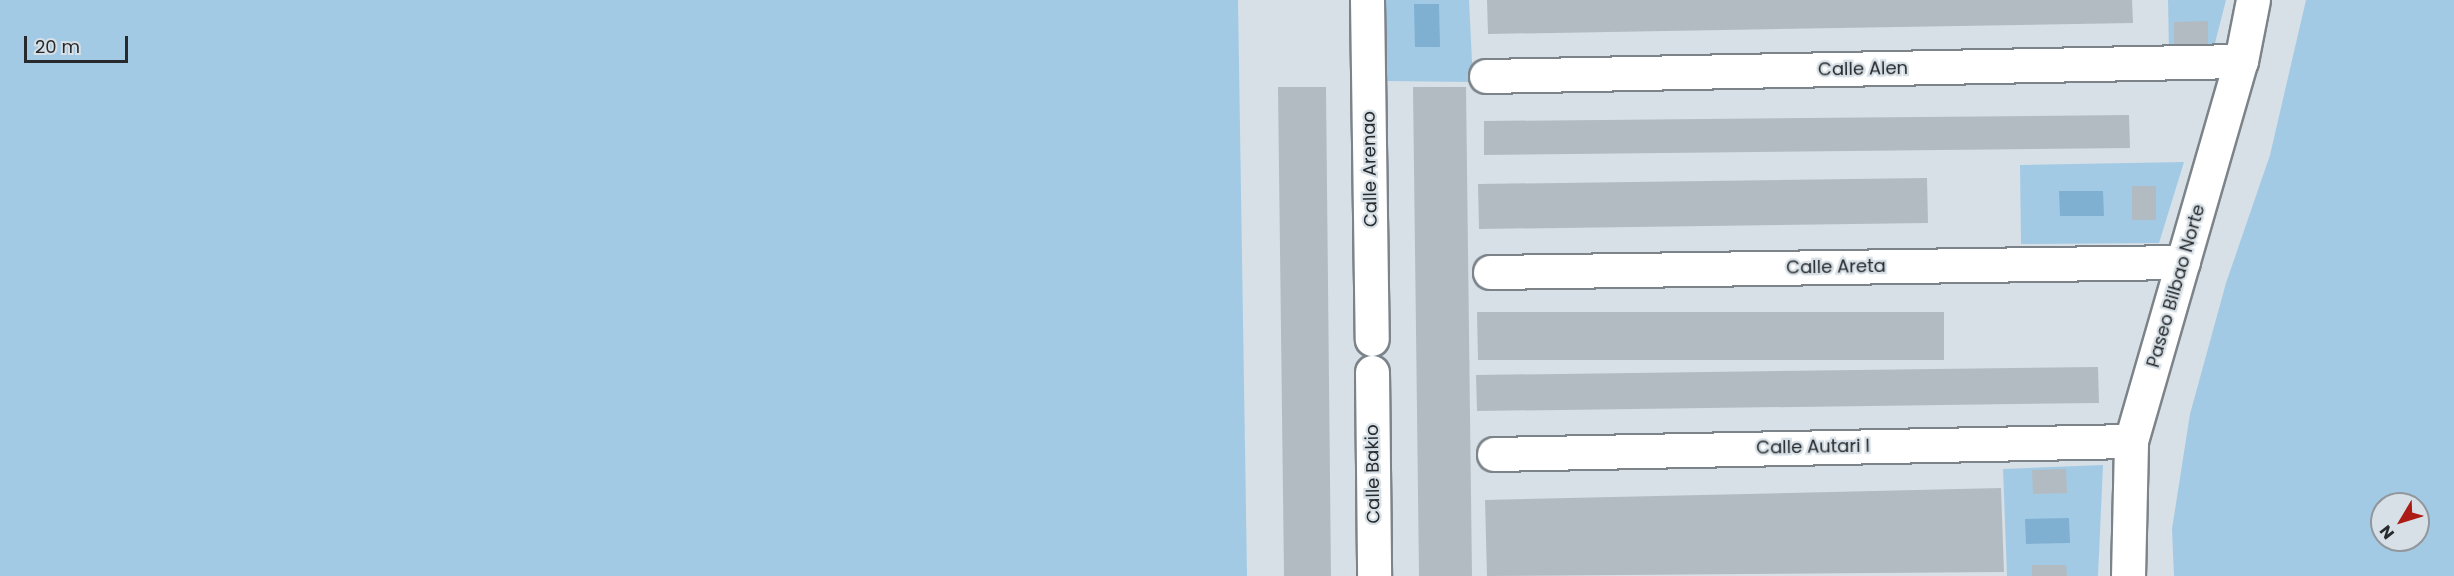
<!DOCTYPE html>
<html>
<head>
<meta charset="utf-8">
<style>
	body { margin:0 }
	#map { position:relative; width:2454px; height:576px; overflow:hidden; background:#d7e0e6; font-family:Poppins,sans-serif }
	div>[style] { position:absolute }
	.green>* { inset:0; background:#a3cae5 }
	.water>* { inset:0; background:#7fafd1 }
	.building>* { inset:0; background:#b2bbc1 }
	.roads { filter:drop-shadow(2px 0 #7c848a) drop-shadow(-2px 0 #7c848a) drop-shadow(0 2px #7c848a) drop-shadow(0 -2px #7c848a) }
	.street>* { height:33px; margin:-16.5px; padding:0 16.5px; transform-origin:16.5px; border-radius:16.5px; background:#fff }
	span { translate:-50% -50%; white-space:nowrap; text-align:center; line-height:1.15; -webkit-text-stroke:4.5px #d7e0e6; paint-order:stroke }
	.street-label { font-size:18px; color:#272a2d }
	.north { position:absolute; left:2370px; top:492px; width:60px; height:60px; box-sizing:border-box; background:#d7e0e6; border:2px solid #91979c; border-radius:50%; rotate:232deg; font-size:16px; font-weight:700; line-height:24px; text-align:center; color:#272a2d }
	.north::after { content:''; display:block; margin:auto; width:21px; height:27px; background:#ac1b15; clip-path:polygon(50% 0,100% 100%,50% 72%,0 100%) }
	.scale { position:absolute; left:24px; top:36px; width:104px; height:27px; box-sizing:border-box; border:3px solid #272a2d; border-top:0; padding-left:8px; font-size:18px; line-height:21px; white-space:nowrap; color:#272a2d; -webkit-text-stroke:4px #d7e0e6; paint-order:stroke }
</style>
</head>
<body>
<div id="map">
	<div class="green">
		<i style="clip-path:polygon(0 0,1238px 0,1247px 576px,0 576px)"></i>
		<i style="clip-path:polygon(1384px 0,1469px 0,1473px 82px,1386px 81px)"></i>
		<i style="clip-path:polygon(2168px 0,2226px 0,2213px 51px,2169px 51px)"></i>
		<i style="clip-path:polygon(evenodd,2306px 0,2454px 0,2454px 576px,2174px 576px,2172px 529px,2190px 414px,2226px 283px,2270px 155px,2306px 0,2382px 504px,2418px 504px,2418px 540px,2382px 540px,2382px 504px)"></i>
		<i style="clip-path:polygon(2184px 162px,2159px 243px,2021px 244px,2020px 165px)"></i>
		<i style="clip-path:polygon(2103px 465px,2098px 576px,2007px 576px,2003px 469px)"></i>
	</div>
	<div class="water">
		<i style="clip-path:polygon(1414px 4px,1439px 4px,1440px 47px,1415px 47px)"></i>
		<i style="clip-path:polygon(2059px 191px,2103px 191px,2104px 216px,2060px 216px)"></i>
		<i style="clip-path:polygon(2069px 518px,2070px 543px,2026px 544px,2025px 519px)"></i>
	</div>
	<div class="building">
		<i style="clip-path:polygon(1487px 0,2132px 0,2133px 23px,1488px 34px)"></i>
		<i style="clip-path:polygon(2208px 21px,2208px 45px,2174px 46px,2174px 22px)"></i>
		<i style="clip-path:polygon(1278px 87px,1326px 87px,1331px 576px,1284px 576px)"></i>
		<i style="clip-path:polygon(1413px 87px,1466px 87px,1472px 576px,1419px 576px)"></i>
		<i style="clip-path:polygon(2129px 115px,2130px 148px,1484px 155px,1484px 121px)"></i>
		<i style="clip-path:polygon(1927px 178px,1928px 223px,1479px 229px,1478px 184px)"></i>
		<i style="clip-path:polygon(2132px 186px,2156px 186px,2156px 220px,2132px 220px)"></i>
		<i style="clip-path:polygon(1477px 312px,1944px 312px,1944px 360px,1478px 360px)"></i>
		<i style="clip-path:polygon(2098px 367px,2099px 403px,1477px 411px,1476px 375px)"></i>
		<i style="clip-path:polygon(2066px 469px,2067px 493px,2033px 494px,2032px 470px)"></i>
		<i style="clip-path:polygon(2001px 488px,2004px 572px,1487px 576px,1485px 500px)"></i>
		<i style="clip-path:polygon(2032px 565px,2066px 565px,2067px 576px,2032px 576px)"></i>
	</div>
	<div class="roads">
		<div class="street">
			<i style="left:1367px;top:0;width:339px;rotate:89.2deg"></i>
			<i style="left:1486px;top:76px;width:755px;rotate:-1.14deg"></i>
			<i style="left:1490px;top:272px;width:693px;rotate:-0.83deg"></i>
			<i style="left:1372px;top:372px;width:204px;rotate:89.4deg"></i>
			<i style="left:1494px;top:454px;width:637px;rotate:-1.17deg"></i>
			<i style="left:2128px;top:576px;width:135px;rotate:-88.7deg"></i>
			<i style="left:2131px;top:441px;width:396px;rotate:-73.9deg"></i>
			<i style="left:2241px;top:61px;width:62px;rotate:-78.9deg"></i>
		</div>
	</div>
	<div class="street-label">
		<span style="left:1863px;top:69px;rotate:-1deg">Calle Alen</span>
		<span style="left:1370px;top:169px;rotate:-91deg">Calle Arenao</span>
		<span style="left:1836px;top:267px;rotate:-1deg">Calle Areta</span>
		<span style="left:2176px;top:286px;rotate:-74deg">Paseo Bilbao Norte</span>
		<span style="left:1813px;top:447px;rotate:-1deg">Calle Autari I</span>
		<span style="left:1373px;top:474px;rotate:-91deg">Calle Bakio</span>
	</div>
	<div class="north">N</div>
	<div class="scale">20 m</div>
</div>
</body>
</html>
